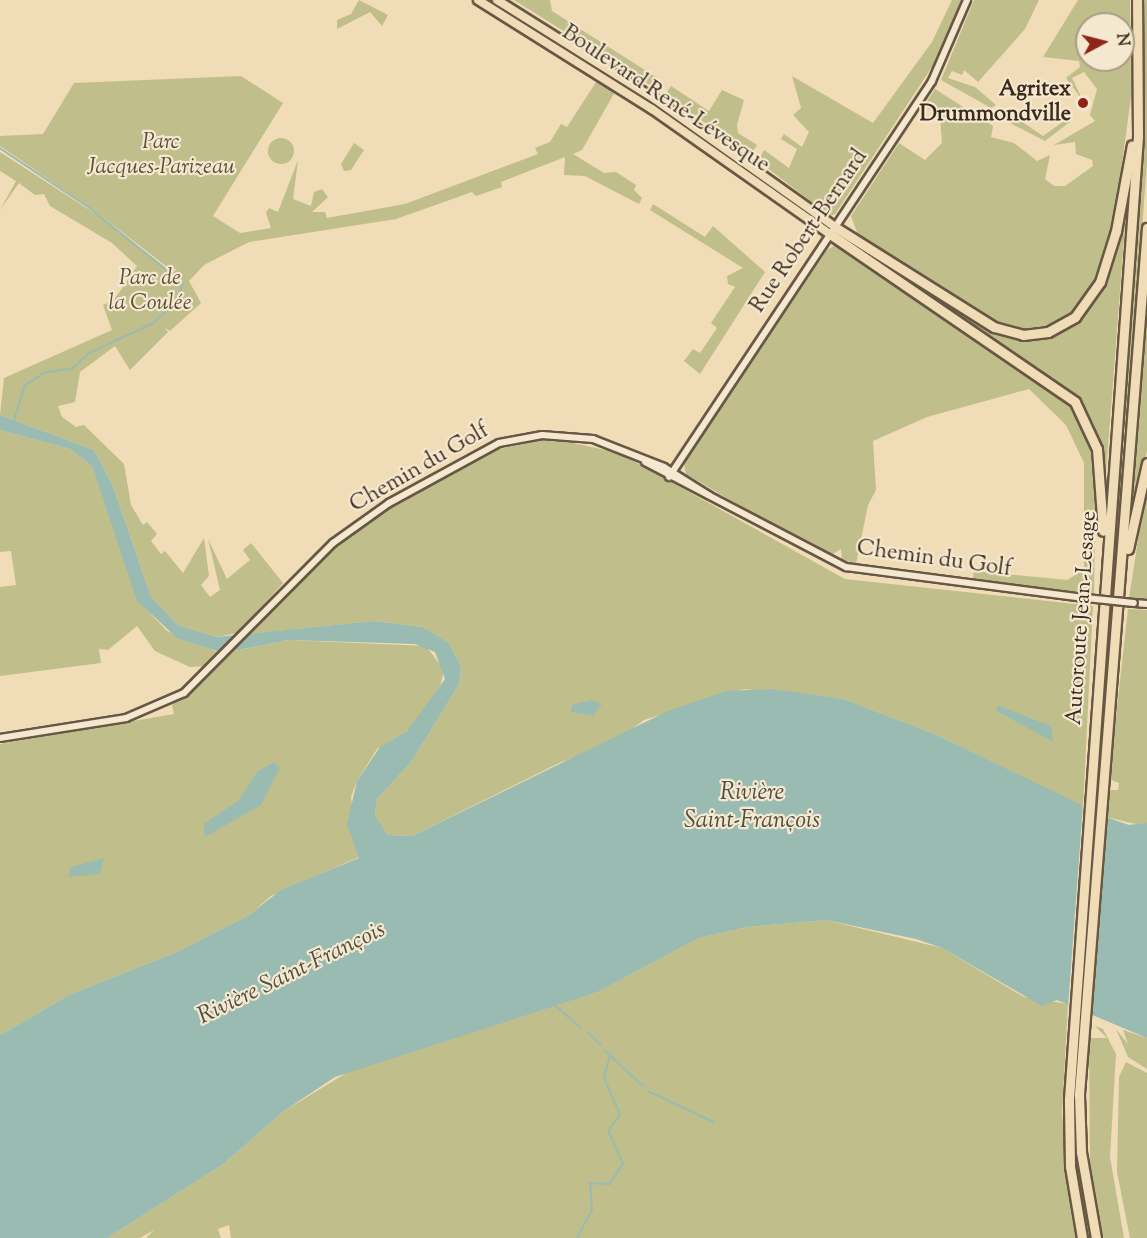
<!DOCTYPE html>
<html>
<head>
<meta charset="utf-8">
<style>
	body { margin:0 }
	#map { position:relative; width:1147px; height:1238px; overflow:hidden; background:#f0dcb7; font-family:"Sorts Mill Goudy",serif }
	div>[style] { position:absolute }
	.green>* { inset:0; background:#c0be8a }
	.round { border-radius:50% }
	.water>* { inset:0; background:#9abbb1 }
	.pier>* { inset:0; background:#f0dcb7 }
	.stream>* { height:1.5px; margin:-0.75px; padding:0 0.75px; transform-origin:0.75px; border-radius:0.75px; background:#9abbb1 }
	.roads { filter:drop-shadow(2px 0 #685743) drop-shadow(-2px 0 #685743) drop-shadow(0 2px #685743) drop-shadow(0 -2px #685743) }
	.minor>* { height:6px; margin:-3px; padding:0 3px; transform-origin:3px; border-radius:3px; background:#f5e8d0 }
	.major>* { height:8px; margin:-4px; padding:0 4px; transform-origin:4px; border-radius:4px; background:#f0dcb7 }
	.highway>* { height:9px; margin:-4.5px; padding:0 4.5px; transform-origin:4.5px; border-radius:4.5px; background:#f0dcb7 }
	.bridges { filter:drop-shadow(2px 0 #685743) drop-shadow(-2px 0 #685743) drop-shadow(0 2px #685743) drop-shadow(0 -2px #685743) }
	.minor-bridge>* { height:6px; margin:-3px; padding:0 3px; transform-origin:3px; border-radius:3px; background:#f5e8d0 }
	.dots>* { width:16px; height:16px; translate:-50% -50%; box-sizing:border-box; border:3px solid #f5e8d0; border-radius:50% }
	span { translate:-50% -50%; white-space:nowrap; text-align:center; line-height:1.15; -webkit-text-stroke:4.5px #f5e8d0; paint-order:stroke }
	.poi-label { font-size:22px; color:#3a2b1c; font-weight:700 }
	.right { translate:-100% -50%; text-align:right }
	.street-label { font-size:22px; color:#3a2b1c }
	.park-label { font-size:22px; color:#5c5038; font-style:italic }
	.water-label { font-size:24px; color:#524f41; font-style:italic }
	.north { position:absolute; left:1075px; top:12px; width:60px; height:60px; box-sizing:border-box; background:#f5e8d0; border:2px solid #aa9c88; border-radius:50%; rotate:83deg; font-size:16px; font-weight:700; line-height:24px; text-align:center; color:#3a2b1c }
	.north::after { content:''; display:block; margin:auto; width:21px; height:27px; background:#8f2418; clip-path:polygon(50% 0,100% 100%,50% 72%,0 100%) }
</style>
</head>
<body>
<div id="map">
	<div class="green">
		<i style="clip-path:polygon(359px 0,388px 15px,382px 26px,370px 12px,337px 29px,337px 20px,351px 14px)"></i>
		<i style="clip-path:polygon(514px 0,550px 0,552px 11px,659px 79px,653px 87px)"></i>
		<i style="clip-path:polygon(952px 0,961px 0,934px 64px,835px 214px,830px 216px,758px 161px,764px 150px,789px 168px,797px 149px,781px 139px,784px 134px,802px 147px,809px 132px,793px 115px,801px 108px,792px 76px,873px 123px,932px 42px)"></i>
		<i style="clip-path:polygon(974px 0,1039px 0,1025px 29px,978px 82px,964px 70px,962px 75px,952px 71px,948px 78px,975px 87px,996px 105px,991px 108px,941px 80px)"></i>
		<i style="clip-path:polygon(evenodd,1078px 0,1130px 0,1131px 97px,1114px 222px,1101px 270px,1078px 309px,1052px 325px,1014px 330px,990px 321px,914px 273px,858px 235px,851px 216px,899px 143px,925px 160px,942px 143px,940px 116px,924px 106px,935px 89px,993px 126px,991px 137px,1014px 143px,1037px 161px,1050px 155px,1045px 179px,1054px 186px,1065px 186px,1093px 166px,1092px 160px,1076px 154px,1075px 142px,1054px 145px,1095px 121px,1090px 115px,1097px 89px,1084px 72px,1072px 78px,1083px 101px,1066px 78px,1080px 67px,1079px 61px,1043px 57px,1078px 0,1087px 24px,1123px 24px,1123px 60px,1087px 60px,1087px 24px)"></i>
		<i style="clip-path:polygon(1142px 0,1147px 0,1147px 162px,1128px 421px,1121px 427px,1145px 93px)"></i>
		<i style="clip-path:polygon(241px 76px,283px 103px,213px 216px,240px 233px,271px 228px,266px 213px,269px 208px,278px 212px,298px 160px,293px 199px,311px 206px,314px 192px,322px 189px,328px 197px,312px 212px,325px 212px,327px 218px,405px 204px,538px 154px,535px 148px,550px 142px,561px 124px,567px 127px,598px 79px,616px 90px,582px 150px,573px 154px,604px 173px,616px 172px,636px 185px,634px 190px,642px 198px,639px 204px,585px 176px,564px 175px,565px 157px,501px 182px,502px 187px,476px 196px,472px 192px,396px 219px,249px 242px,204px 265px,189px 281px,201px 303px,170px 331px,165px 328px,168px 332px,130px 370px,115px 346px,80px 372px,75px 402px,58px 406px,62px 417px,76px 427px,84px 425px,124px 464px,131px 505px,143px 525px,147px 522px,157px 534px,151px 541px,161px 554px,165px 551px,183px 573px,204px 538px,209px 576px,201px 585px,210px 597px,220px 590px,208px 539px,227px 579px,250px 560px,243px 550px,251px 543px,283px 583px,238px 633px,216px 637px,178px 625px,151px 597px,113px 486px,94px 450px,0 415px,4px 378px,112px 330px,103px 305px,114px 300px,137px 266px,112px 243px,50px 206px,44px 194px,35px 195px,19px 183px,0 210px,16px 181px,0 171px,0 152px,99px 216px,170px 271px,169px 277px,177px 268px,171px 270px,91px 208px,0 146px,0 136px,43px 134px,74px 83px)"></i>
		<i style="clip-path:polygon(671px 86px,709px 111px,722px 90px,744px 100px,737px 125px,738px 133px,757px 145px,753px 151px,750px 154px,665px 95px)"></i>
		<i style="clip-path:polygon(1009px 113px,1043px 136px,1068px 118px,1071px 121px,1045px 141px,1008px 122px)"></i>
		<i class="round" style="left:268px;top:138px;width:26px;height:26px"></i>
		<i style="clip-path:polygon(354px 143px,364px 150px,351px 170px,344px 171px,341px 164px)"></i>
		<i style="clip-path:polygon(1127px 200px,1105px 486px,1094px 429px,1076px 398px,839px 235px,971px 318px,1026px 338px,1087px 308px)"></i>
		<i style="clip-path:polygon(653px 204px,705px 237px,713px 226px,765px 272px,700px 374px,684px 361px,693px 349px,700px 353px,717px 328px,711px 323px,735px 287px,728px 284px,727px 276px,743px 268px,650px 210px)"></i>
		<i style="clip-path:polygon(837px 244px,1074px 409px,1096px 463px,1094px 594px,973px 579px,974px 571px,1067px 580px,1084px 570px,1084px 463px,1066px 425px,1029px 389px,927px 417px,873px 441px,876px 490px,868px 505px,856px 564px,842px 559px,841px 549px,831px 555px,812px 548px,686px 474px,684px 464px,827px 250px)"></i>
		<i style="clip-path:polygon(1147px 312px,1147px 451px,1135px 503px,1134px 487px)"></i>
		<i style="clip-path:polygon(0 430px,70px 449px,92px 466px,138px 601px,167px 631px,220px 653px,207px 666px,190px 667px,155px 651px,137px 626px,108px 650px,99px 649px,101px 663px,0 676px,0 587px,16px 585px,11px 551px,0 552px)"></i>
		<i style="clip-path:polygon(550px 438px,619px 453px,845px 579px,1093px 606px,1083px 807px,939px 736px,844px 699px,744px 689px,644px 720px,616px 741px,559px 763px,412px 836px,388px 835px,375px 815px,377px 799px,412px 761px,459px 684px,461px 666px,448px 642px,423px 627px,373px 621px,250px 634px,309px 570px,378px 515px,491px 451px)"></i>
		<i style="clip-path:polygon(1147px 482px,1147px 601px,1129px 598px)"></i>
		<i style="clip-path:polygon(1128px 609px,1147px 610px,1147px 823px,1140px 825px,1106px 817px,1108px 790px,1118px 790px,1119px 783px,1109px 779px)"></i>
		<i style="clip-path:polygon(289px 640px,426px 646px,444px 670px,438px 695px,407px 731px,377px 749px,357px 781px,351px 797px,359px 857px,271px 896px,249px 915px,177px 952px,71px 994px,0 1035px,0 744px,174px 714px,172px 705px,234px 651px)"></i>
		<i style="clip-path:polygon(826px 920px,942px 948px,1024px 997px,1068px 1004px,1062px 1113px,1076px 1238px,231px 1238px,229px 1225px,218px 1229px,221px 1238px,146px 1238px,154px 1230px,140px 1238px,107px 1238px,222px 1165px,284px 1111px,353px 1069px,598px 992px,699px 938px,748px 927px)"></i>
		<i style="clip-path:polygon(1095px 1026px,1103px 1029px,1116px 1054px,1110px 1157px,1124px 1238px,1103px 1238px,1090px 1174px,1089px 1038px,1107px 1038px)"></i>
		<i style="clip-path:polygon(1116px 1029px,1128px 1044px,1123px 1030px,1147px 1038px,1147px 1069px,1128px 1057px)"></i>
		<i style="clip-path:polygon(1126px 1062px,1147px 1073px,1147px 1238px,1130px 1238px,1117px 1172px,1119px 1077px)"></i>
	</div>
	<div class="water">
		<i style="clip-path:polygon(0 415px,94px 450px,113px 486px,151px 597px,178px 625px,216px 637px,373px 621px,423px 627px,448px 642px,461px 666px,459px 684px,412px 761px,377px 799px,375px 815px,388px 835px,412px 836px,668px 711px,726px 691px,771px 689px,844px 699px,939px 736px,1106px 817px,1129px 825px,1147px 823px,1147px 1038px,1057px 1000px,1042px 1006px,942px 948px,916px 939px,826px 920px,748px 927px,699px 938px,598px 992px,335px 1077px,284px 1111px,222px 1165px,107px 1238px,0 1238px,0 1035px,71px 994px,177px 952px,249px 915px,281px 890px,359px 858px,347px 824px,357px 781px,380px 747px,407px 731px,445px 679px,435px 652px,415px 644px,289px 640px,223px 653px,177px 638px,137px 601px,92px 466px,70px 449px,0 430px)"></i>
		<i style="clip-path:polygon(591px 700px,602px 704px,593px 716px,571px 712px,572px 705px)"></i>
		<i style="clip-path:polygon(997px 705px,1051px 726px,1053px 742px,997px 711px)"></i>
		<i style="clip-path:polygon(274px 762px,280px 768px,261px 805px,205px 837px,204px 824px,239px 800px,257px 772px)"></i>
		<i style="clip-path:polygon(104px 858px,100px 874px,68px 877px,71px 867px)"></i>
	</div>
	<div class="pier">
		<i style="clip-path:polygon(1083px 804px,1106px 814px,1091px 1017px,1068px 1007px)"></i>
	</div>
	<div class="stream">
		<i style="left:0;top:148px;width:108px;rotate:33.7deg"></i>
		<i style="left:90px;top:208px;width:119px;rotate:38.9deg"></i>
		<i style="left:183px;top:283px;width:20px;rotate:105deg"></i>
		<i style="left:178px;top:302px;width:33px;rotate:139deg"></i>
		<i style="left:153px;top:324px;width:69px;rotate:155.3deg"></i>
		<i style="left:90px;top:353px;width:23px;rotate:137deg"></i>
		<i style="left:73px;top:369px;width:28px;rotate:172deg"></i>
		<i style="left:45px;top:373px;width:24px;rotate:147deg"></i>
		<i style="left:25px;top:386px;width:38px;rotate:107deg"></i>
		<i style="left:556px;top:1006px;width:32px;rotate:41deg"></i>
		<i style="left:588px;top:1032px;width:18px;rotate:45deg"></i>
		<i style="left:605px;top:1050px;width:52px;rotate:43.5deg"></i>
		<i style="left:648px;top:1091px;width:73px;rotate:25.2deg"></i>
		<i style="left:577px;top:1238px;width:32px;rotate:-62deg"></i>
		<i style="left:592px;top:1210px;width:27px;rotate:-94deg"></i>
		<i style="left:590px;top:1183px;width:20px;rotate:3deg"></i>
		<i style="left:610px;top:1184px;width:24px;rotate:-57deg"></i>
		<i style="left:623px;top:1164px;width:36px;rotate:-114deg"></i>
		<i style="left:608px;top:1131px;width:20px;rotate:-53deg"></i>
		<i style="left:620px;top:1115px;width:40px;rotate:-113.4deg"></i>
		<i style="left:604px;top:1078px;width:24px;rotate:-75deg"></i>
	</div>
	<div class="roads">
		<div class="minor">
			<i style="left:645px;top:462px;width:227px;rotate:27.6deg"></i>
			<i style="left:846px;top:567px;width:242px;rotate:7.4deg"></i>
			<i style="left:669px;top:477px;width:475px;rotate:-56.4deg"></i>
			<i style="left:932px;top:81px;width:88px;rotate:-66.6deg"></i>
			<i style="left:1134px;top:603px;width:13px;rotate:4deg"></i>
			<i style="left:0;top:738px;width:128px;rotate:-9deg"></i>
			<i style="left:126px;top:718px;width:63px;rotate:-23.3deg"></i>
			<i style="left:184px;top:693px;width:211px;rotate:-45.2deg"></i>
			<i style="left:333px;top:543px;width:69px;rotate:-35.5deg"></i>
			<i style="left:389px;top:503px;width:125px;rotate:-28.6deg"></i>
			<i style="left:499px;top:443px;width:44px;rotate:-10.5deg"></i>
			<i style="left:542px;top:435px;width:51px;rotate:4.5deg"></i>
			<i style="left:593px;top:439px;width:76px;rotate:21.5deg"></i>
			<i style="left:664px;top:467px;width:54px;rotate:32.2deg"></i>
		</div>
		<div class="major">
			<i style="left:478px;top:0;width:205px;rotate:32.1deg"></i>
			<i style="left:652px;top:109px;width:218px;rotate:35.1deg"></i>
			<i style="left:497px;top:0;width:186px;rotate:32.1deg"></i>
			<i style="left:655px;top:99px;width:221px;rotate:35.4deg"></i>
		</div>
		<div class="highway">
			<i style="left:835px;top:227px;width:188px;rotate:32.2deg"></i>
			<i style="left:994px;top:327px;width:30px;rotate:15deg"></i>
			<i style="left:1023px;top:335px;width:25px;rotate:-7deg"></i>
			<i style="left:1048px;top:332px;width:31px;rotate:-29deg"></i>
			<i style="left:1075px;top:317px;width:43px;rotate:-54.5deg"></i>
			<i style="left:1100px;top:282px;width:53px;rotate:-72.6deg"></i>
			<i style="left:1116px;top:231px;width:87px;rotate:-79.5deg"></i>
			<i style="left:830px;top:234px;width:297px;rotate:34.4deg"></i>
			<i style="left:1075px;top:402px;width:52px;rotate:64.9deg"></i>
			<i style="left:1097px;top:449px;width:82px;rotate:85.8deg"></i>
			<i style="left:1128px;top:549px;width:88px;rotate:-77.5deg"></i>
			<i style="left:1082px;top:1238px;width:73px;rotate:-99.5deg"></i>
			<i style="left:1070px;top:1166px;width:67px;rotate:-90.9deg"></i>
			<i style="left:1069px;top:1099px;width:965px;rotate:-85.9deg"></i>
			<i style="left:1138px;top:136px;width:136px;rotate:-90.4deg"></i>
			<i style="left:1096px;top:1238px;width:87px;rotate:-99.9deg"></i>
			<i style="left:1081px;top:1152px;width:58px;rotate:-92deg"></i>
			<i style="left:1079px;top:1094px;width:869px;rotate:-85.51deg"></i>
		</div>
	</div>
	<div class="bridges">
		<div class="minor-bridge">
			<i style="left:1086px;top:598px;width:48px;rotate:5.9deg"></i>
		</div>
	</div>
	<div class="dots">
		<i style="left:1083px;top:103px;background:#8f2418"></i>
	</div>
	<div class="poi-label">
		<span class="right" style="left:1071px;top:103px">Agritex<br>Drummondville</span>
	</div>
	<div class="street-label">
		<span style="left:665px;top:100px;rotate:34deg">Boulevard René-Lévesque</span>
		<span style="left:810px;top:232px;rotate:-56deg">Rue Robert-Bernard</span>
		<span style="left:420px;top:469px;rotate:-30deg">Chemin du Golf</span>
		<span style="left:934px;top:560px;rotate:8deg">Chemin du Golf</span>
		<span style="left:1083px;top:618px;rotate:-86deg">Autoroute Jean-Lesage</span>
	</div>
	<div class="park-label">
		<span style="left:161px;top:156px">Parc<br>Jacques-Parizeau</span>
		<span style="left:150px;top:292px">Parc de<br>la Coulée</span>
	</div>
	<div class="water-label">
		<span style="left:752px;top:808px">Rivière<br>Saint-François</span>
		<span style="left:292px;top:974px;rotate:-26deg">Rivière Saint-François</span>
	</div>
	<div class="north">N</div>
</div>
</body>
</html>
